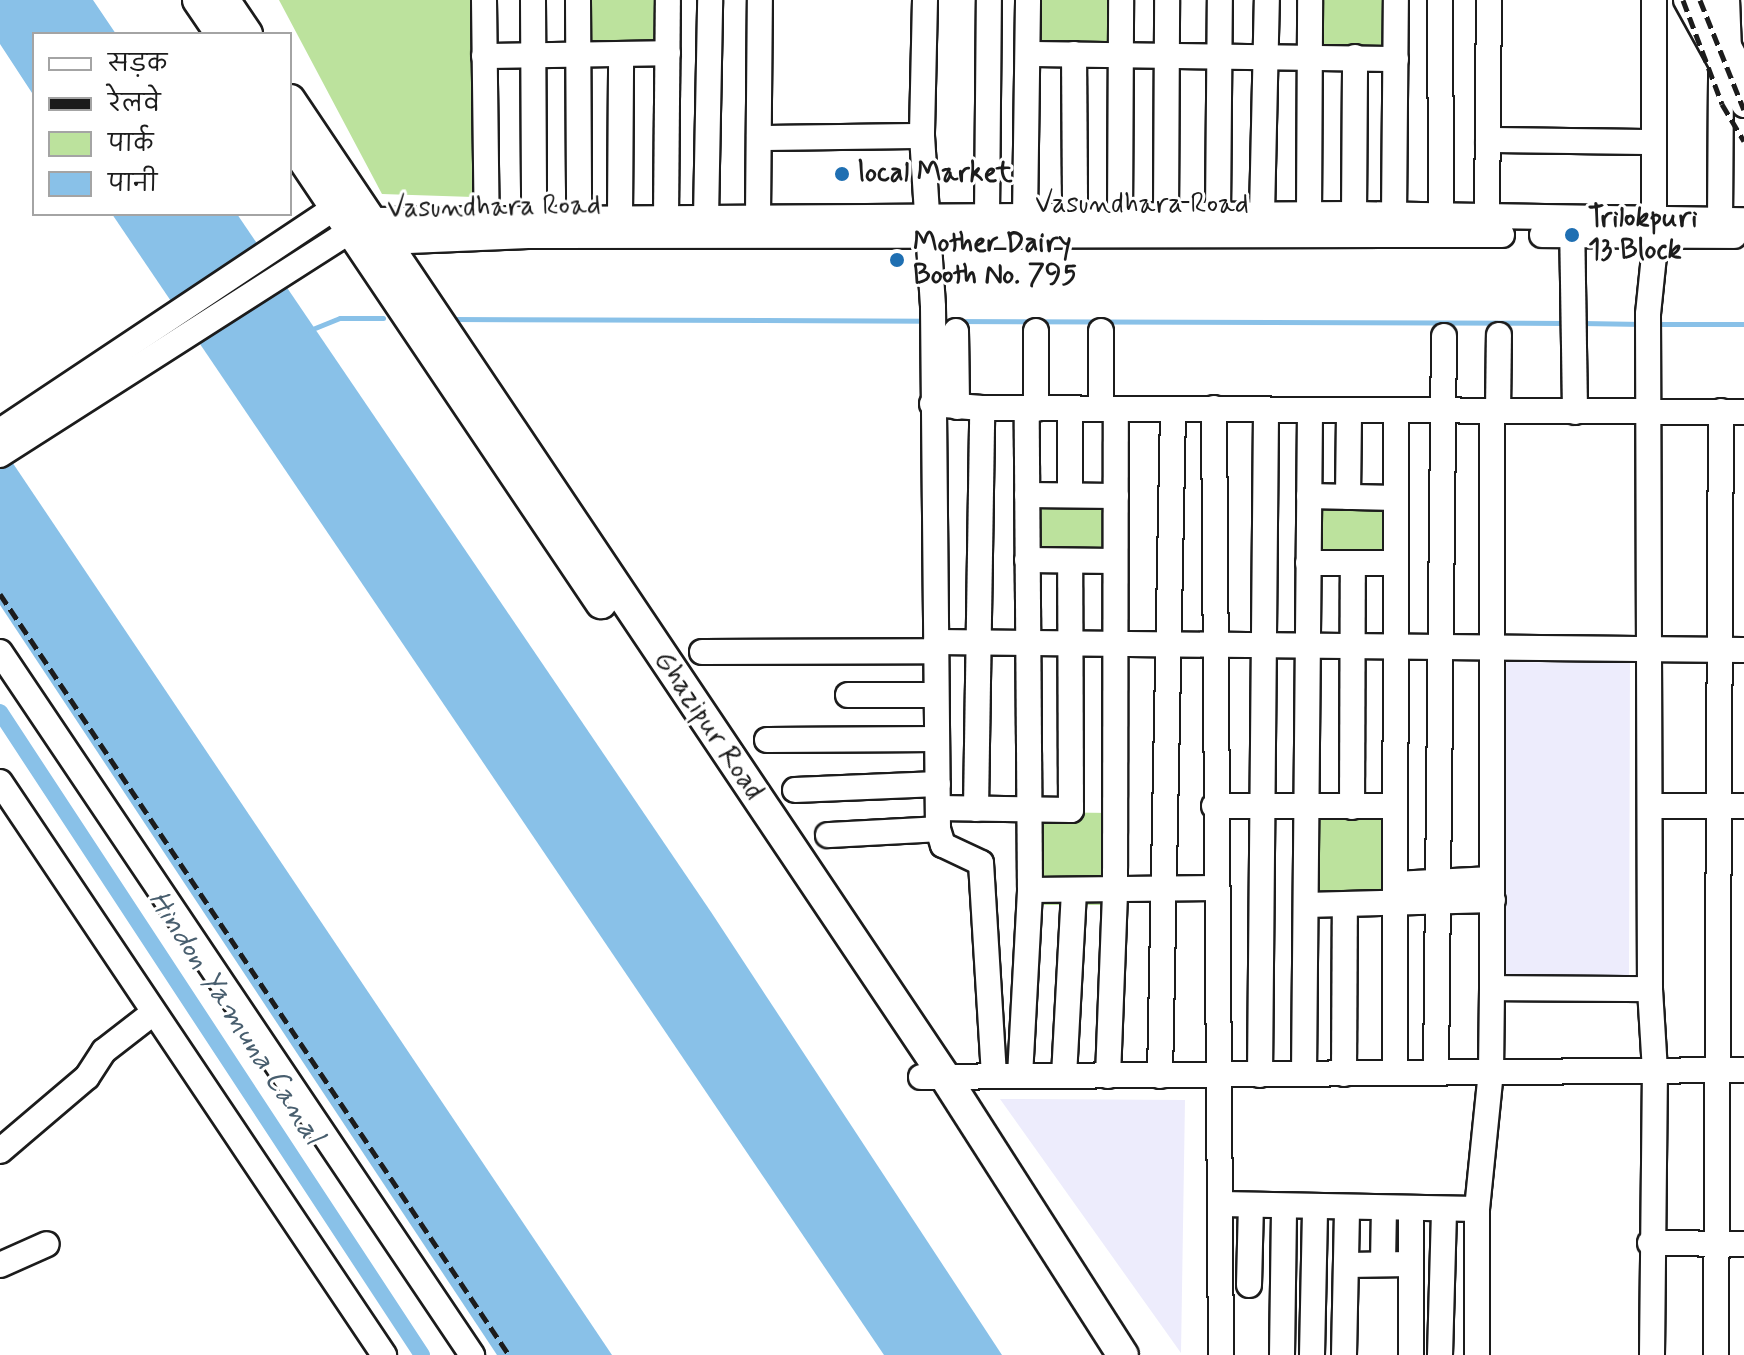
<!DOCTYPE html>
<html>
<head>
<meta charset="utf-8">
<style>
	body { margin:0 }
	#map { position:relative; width:1744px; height:1355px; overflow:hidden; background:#fff; font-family:Mynerve,"Playpen Sans Deva",sans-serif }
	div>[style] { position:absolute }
	.built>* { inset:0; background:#edecfc }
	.green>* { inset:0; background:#bce29d }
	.water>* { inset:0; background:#89c1e8 }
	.stream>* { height:5px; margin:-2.5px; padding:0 2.5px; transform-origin:2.5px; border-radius:2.5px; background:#89c1e8 }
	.canal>* { height:16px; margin:-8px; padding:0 8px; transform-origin:8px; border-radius:8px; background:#89c1e8 }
	.roads { filter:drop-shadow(2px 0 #1c1c1c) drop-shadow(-2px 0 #1c1c1c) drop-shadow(0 2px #1c1c1c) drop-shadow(0 -2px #1c1c1c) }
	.minor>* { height:24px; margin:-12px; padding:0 12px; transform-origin:12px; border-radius:12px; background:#fff }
	.major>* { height:30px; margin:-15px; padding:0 15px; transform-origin:15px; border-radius:15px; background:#fff }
	.rail>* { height:5px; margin-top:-2.5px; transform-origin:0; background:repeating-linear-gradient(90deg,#1c1c1c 0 12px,transparent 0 18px) }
	.dots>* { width:22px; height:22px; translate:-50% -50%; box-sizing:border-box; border:4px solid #fff; border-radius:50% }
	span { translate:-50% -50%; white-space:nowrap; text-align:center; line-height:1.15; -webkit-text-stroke:6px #fff; paint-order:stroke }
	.poi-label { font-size:28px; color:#1c1c1c; font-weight:700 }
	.left { translate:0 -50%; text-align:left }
	.street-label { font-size:28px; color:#1c1c1c }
	.water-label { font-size:30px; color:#485e6e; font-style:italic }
	.legend { position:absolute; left:32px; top:32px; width:260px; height:184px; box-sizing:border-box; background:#fff; border:2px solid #a4a4a4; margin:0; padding:10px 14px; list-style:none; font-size:24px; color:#1c1c1c }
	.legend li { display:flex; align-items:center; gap:16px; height:40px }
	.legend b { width:40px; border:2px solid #a4a4a4 }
</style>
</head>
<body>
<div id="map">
	<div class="built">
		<i style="clip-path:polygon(1501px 662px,1630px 663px,1629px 984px,1500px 983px)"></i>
		<i style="clip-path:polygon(1000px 1099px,1185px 1100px,1181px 1353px)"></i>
	</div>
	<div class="green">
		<i style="clip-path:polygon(279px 0,473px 0,473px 197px,382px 194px)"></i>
		<i style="clip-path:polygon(582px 0,663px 0,663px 52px,581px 53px)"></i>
		<i style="clip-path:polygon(1035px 0,1116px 0,1116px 52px,1034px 53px)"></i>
		<i style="clip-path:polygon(1310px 0,1391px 0,1391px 53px,1309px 54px)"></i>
		<i style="clip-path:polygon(1037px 503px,1111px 503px,1110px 557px,1036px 555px)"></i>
		<i style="clip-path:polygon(1312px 504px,1386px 505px,1385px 558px,1311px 557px)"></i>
		<i style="clip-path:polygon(1306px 810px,1387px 811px,1387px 902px,1305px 903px)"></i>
		<i style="clip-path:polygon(1031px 812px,1112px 813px,1111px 905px,1029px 905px)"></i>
	</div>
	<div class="water">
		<i style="clip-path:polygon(0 0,93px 0,116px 34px,34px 34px,34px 96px,0 44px)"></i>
		<i style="clip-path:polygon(112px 214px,237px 214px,711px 912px,1002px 1355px,884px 1355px)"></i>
		<i style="clip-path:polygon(0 444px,612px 1355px,497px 1355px,0 605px)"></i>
	</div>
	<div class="stream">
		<i style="left:449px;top:319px;width:478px;rotate:0.2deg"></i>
		<i style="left:941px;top:321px;width:626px;rotate:0.18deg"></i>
		<i style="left:1581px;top:323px;width:62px;rotate:0.9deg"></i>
		<i style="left:1657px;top:324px;width:87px"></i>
		<i style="left:310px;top:330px;width:32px;rotate:-22deg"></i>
		<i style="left:340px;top:318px;width:43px"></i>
	</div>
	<div class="canal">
		<i style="left:0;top:712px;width:769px;rotate:56.72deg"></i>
	</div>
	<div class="roads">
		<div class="minor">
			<i style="left:484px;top:0;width:231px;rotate:89.3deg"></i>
			<i style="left:533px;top:0;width:216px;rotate:89.7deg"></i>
			<i style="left:578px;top:0;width:215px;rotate:89.7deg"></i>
			<i style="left:925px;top:0;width:136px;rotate:91.3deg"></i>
			<i style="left:922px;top:136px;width:171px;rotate:86.3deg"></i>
			<i style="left:933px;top:307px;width:522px;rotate:89.45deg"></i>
			<i style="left:938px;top:829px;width:17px;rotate:73deg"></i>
			<i style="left:943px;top:845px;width:42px;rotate:25.3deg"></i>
			<i style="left:981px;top:863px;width:211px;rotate:86.5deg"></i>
			<i style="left:1440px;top:0;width:216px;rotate:89.7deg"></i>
			<i style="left:1686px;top:0;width:120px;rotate:61.1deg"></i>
			<i style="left:1705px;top:0;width:85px;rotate:62.5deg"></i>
			<i style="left:1028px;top:54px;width:368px;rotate:0.8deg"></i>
			<i style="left:1074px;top:54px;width:162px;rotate:89.6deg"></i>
			<i style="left:484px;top:56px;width:184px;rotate:-0.9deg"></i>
			<i style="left:759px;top:138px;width:163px;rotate:-0.7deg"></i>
			<i style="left:1488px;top:140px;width:164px;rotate:0.7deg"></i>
			<i style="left:1218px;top:214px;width:214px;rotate:-89.5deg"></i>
			<i style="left:1262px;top:214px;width:214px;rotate:-88.7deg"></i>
			<i style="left:1354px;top:214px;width:157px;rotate:-89.6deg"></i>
			<i style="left:620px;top:216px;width:162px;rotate:-89.6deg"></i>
			<i style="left:758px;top:216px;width:216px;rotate:-89.5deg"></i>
			<i style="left:987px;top:216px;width:216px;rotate:-89.5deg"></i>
			<i style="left:1166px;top:216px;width:216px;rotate:-89.7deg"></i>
			<i style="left:1309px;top:216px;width:216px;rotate:-89.7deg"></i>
			<i style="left:1394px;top:216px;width:216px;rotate:-89.5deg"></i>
			<i style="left:666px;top:217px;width:217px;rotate:-89.5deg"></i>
			<i style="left:1025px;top:217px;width:217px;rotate:-89.2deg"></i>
			<i style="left:1120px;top:217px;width:217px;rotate:-89.7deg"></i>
			<i style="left:706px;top:218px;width:218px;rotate:-88.9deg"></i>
			<i style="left:1487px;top:219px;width:219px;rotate:-89.5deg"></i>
			<i style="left:1572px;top:219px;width:193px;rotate:89.1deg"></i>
			<i style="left:1720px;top:222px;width:153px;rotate:-89.6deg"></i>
			<i style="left:1721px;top:69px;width:20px;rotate:-66deg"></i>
			<i style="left:1729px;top:51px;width:51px;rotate:-92.2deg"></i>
			<i style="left:1542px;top:235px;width:192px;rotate:0.3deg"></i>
			<i style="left:956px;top:331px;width:76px;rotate:89.2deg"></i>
			<i style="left:1036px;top:331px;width:78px;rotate:90deg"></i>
			<i style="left:932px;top:404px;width:50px;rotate:4.6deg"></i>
			<i style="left:982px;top:408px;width:762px;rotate:0.3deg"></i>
			<i style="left:1214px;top:408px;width:947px;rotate:89.58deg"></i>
			<i style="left:1070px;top:409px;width:86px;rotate:90deg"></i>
			<i style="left:1101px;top:409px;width:78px;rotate:-90deg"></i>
			<i style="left:1498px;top:412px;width:77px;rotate:-89.3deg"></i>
			<i style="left:0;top:431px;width:402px;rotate:-33.7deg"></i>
			<i style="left:335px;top:208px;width:36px;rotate:19deg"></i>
			<i style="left:369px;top:220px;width:985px;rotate:-0.35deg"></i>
			<i style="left:1354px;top:214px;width:390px;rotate:0.9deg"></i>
			<i style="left:0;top:455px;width:416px;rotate:-32.6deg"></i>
			<i style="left:350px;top:231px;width:37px;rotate:17deg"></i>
			<i style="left:385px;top:242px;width:143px;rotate:-2.4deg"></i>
			<i style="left:528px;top:236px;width:974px;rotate:-0.06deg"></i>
			<i style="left:1027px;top:495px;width:89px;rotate:0.6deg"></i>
			<i style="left:1309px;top:496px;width:87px;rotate:1.3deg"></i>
			<i style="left:1348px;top:497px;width:86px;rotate:-89.3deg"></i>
			<i style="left:1027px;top:560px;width:88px;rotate:0.7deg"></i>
			<i style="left:1308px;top:563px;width:88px"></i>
			<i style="left:936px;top:642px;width:808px;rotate:0.57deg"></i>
			<i style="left:0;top:652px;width:847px;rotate:56.12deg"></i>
			<i style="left:702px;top:652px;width:234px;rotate:-0.2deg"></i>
			<i style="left:848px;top:695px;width:88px"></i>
			<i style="left:767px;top:740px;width:170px;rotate:-0.3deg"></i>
			<i style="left:0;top:782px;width:690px;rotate:56.17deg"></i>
			<i style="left:795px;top:790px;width:143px;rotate:-2.4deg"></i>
			<i style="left:1214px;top:806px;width:181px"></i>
			<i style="left:1650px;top:806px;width:94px"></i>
			<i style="left:1352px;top:807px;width:243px;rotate:-89.8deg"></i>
			<i style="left:938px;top:808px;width:133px;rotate:0.9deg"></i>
			<i style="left:1071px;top:810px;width:249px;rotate:-90.2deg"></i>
			<i style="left:976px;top:809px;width:401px;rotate:-89.1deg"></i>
			<i style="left:828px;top:835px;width:110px;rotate:-3.1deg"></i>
			<i style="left:1395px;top:884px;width:97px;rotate:-3deg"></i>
			<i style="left:1030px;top:890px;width:186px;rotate:-0.6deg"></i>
			<i style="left:1306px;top:905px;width:187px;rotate:-1.5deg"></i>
			<i style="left:1492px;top:988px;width:158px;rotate:0.4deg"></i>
			<i style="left:1395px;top:1073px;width:662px;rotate:-89.91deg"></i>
			<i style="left:1436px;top:1073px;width:737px;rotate:-89.38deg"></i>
			<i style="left:1304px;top:1074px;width:664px;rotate:-89.48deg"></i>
			<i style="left:1344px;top:1074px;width:168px;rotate:-89.7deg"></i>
			<i style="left:1260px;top:1075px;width:664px;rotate:-89.48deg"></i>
			<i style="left:1020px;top:1076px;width:186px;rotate:-86.9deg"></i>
			<i style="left:1030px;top:890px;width:482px;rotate:-90.4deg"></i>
			<i style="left:1064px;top:1076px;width:186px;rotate:-86.9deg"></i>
			<i style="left:1108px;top:1076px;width:186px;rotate:-87.8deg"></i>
			<i style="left:1115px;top:890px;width:481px;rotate:-89.9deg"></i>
			<i style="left:1160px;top:1076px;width:666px;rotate:-88.88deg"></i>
			<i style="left:921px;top:1077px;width:823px;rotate:-0.49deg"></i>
			<i style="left:0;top:1151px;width:114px;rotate:-40.4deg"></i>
			<i style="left:87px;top:1077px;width:31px;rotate:-57deg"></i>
			<i style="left:104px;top:1051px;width:62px;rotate:-37.8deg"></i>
			<i style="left:1221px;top:1204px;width:256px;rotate:1.1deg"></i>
			<i style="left:1411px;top:1208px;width:147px;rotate:90deg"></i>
			<i style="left:1650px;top:1243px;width:94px;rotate:0.6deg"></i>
			<i style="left:1383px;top:1264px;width:56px;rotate:-89deg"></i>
			<i style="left:0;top:1265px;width:51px;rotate:-24.1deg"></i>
			<i style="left:1346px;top:1265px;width:65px;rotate:-0.9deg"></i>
			<i style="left:1249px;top:1285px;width:80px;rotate:-88.6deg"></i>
			<i style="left:1282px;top:1355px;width:149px;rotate:-89.2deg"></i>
			<i style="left:1312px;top:1355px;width:148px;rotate:-88.8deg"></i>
			<i style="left:1344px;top:1355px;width:148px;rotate:-88.8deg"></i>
			<i style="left:1440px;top:1355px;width:146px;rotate:-88.4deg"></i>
			<i style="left:1477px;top:1355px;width:146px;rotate:-90deg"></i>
			<i style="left:1477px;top:1209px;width:138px;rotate:-84.2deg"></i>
			<i style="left:1491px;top:1072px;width:84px;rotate:-89.3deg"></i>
			<i style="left:1492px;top:988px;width:576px;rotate:-90deg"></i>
			<i style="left:1652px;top:1355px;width:284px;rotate:-89.4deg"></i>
			<i style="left:1655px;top:1071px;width:82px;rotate:-93.5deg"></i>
			<i style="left:1650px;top:989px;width:675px;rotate:-90.17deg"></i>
			<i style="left:1648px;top:314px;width:58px;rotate:-84.1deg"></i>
			<i style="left:1654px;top:256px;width:256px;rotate:-90deg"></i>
			<i style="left:1716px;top:1355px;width:944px;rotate:-89.7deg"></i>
		</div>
		<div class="major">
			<i style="left:198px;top:0;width:41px;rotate:55.9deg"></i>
			<i style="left:224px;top:0;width:41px;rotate:55.9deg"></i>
			<i style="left:290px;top:100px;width:1176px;rotate:56.16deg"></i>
			<i style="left:945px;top:1077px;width:330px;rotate:57.4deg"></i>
			<i style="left:290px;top:140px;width:558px;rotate:56.11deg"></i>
		</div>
	</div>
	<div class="rail">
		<i style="left:1683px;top:0;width:111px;rotate:69.4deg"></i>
		<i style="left:1722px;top:104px;width:43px;rotate:59.3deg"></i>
		<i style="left:1700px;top:0;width:118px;rotate:68.2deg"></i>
		<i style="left:0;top:594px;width:916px;rotate:56.22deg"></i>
	</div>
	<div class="dots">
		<i style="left:842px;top:174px;background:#1f6fb2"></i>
		<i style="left:1572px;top:235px;background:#1f6fb2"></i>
		<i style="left:897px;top:260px;background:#1f6fb2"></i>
	</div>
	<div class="poi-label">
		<span class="left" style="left:858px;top:174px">local Market</span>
		<span class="left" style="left:1588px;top:235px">Trilokpuri<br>13 Block</span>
		<span class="left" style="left:913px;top:260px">Mother Dairy<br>Booth No. 795</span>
	</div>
	<div class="street-label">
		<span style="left:1142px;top:205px">Vasundhara Road</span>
		<span style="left:494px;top:208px;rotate:-1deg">Vasundhara Road</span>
		<span style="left:708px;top:726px;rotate:56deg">Ghazipur Road</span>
	</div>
	<div class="water-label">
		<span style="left:235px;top:1018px;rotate:57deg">Hindon Yamuna Canal</span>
	</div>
	<ul class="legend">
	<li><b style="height:10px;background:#fff"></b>सड़क</li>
	<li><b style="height:10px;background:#1c1c1c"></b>रेलवे</li>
	<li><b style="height:22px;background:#bce29d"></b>पार्क</li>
	<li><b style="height:22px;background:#89c1e8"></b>पानी</li>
	</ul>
</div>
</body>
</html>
